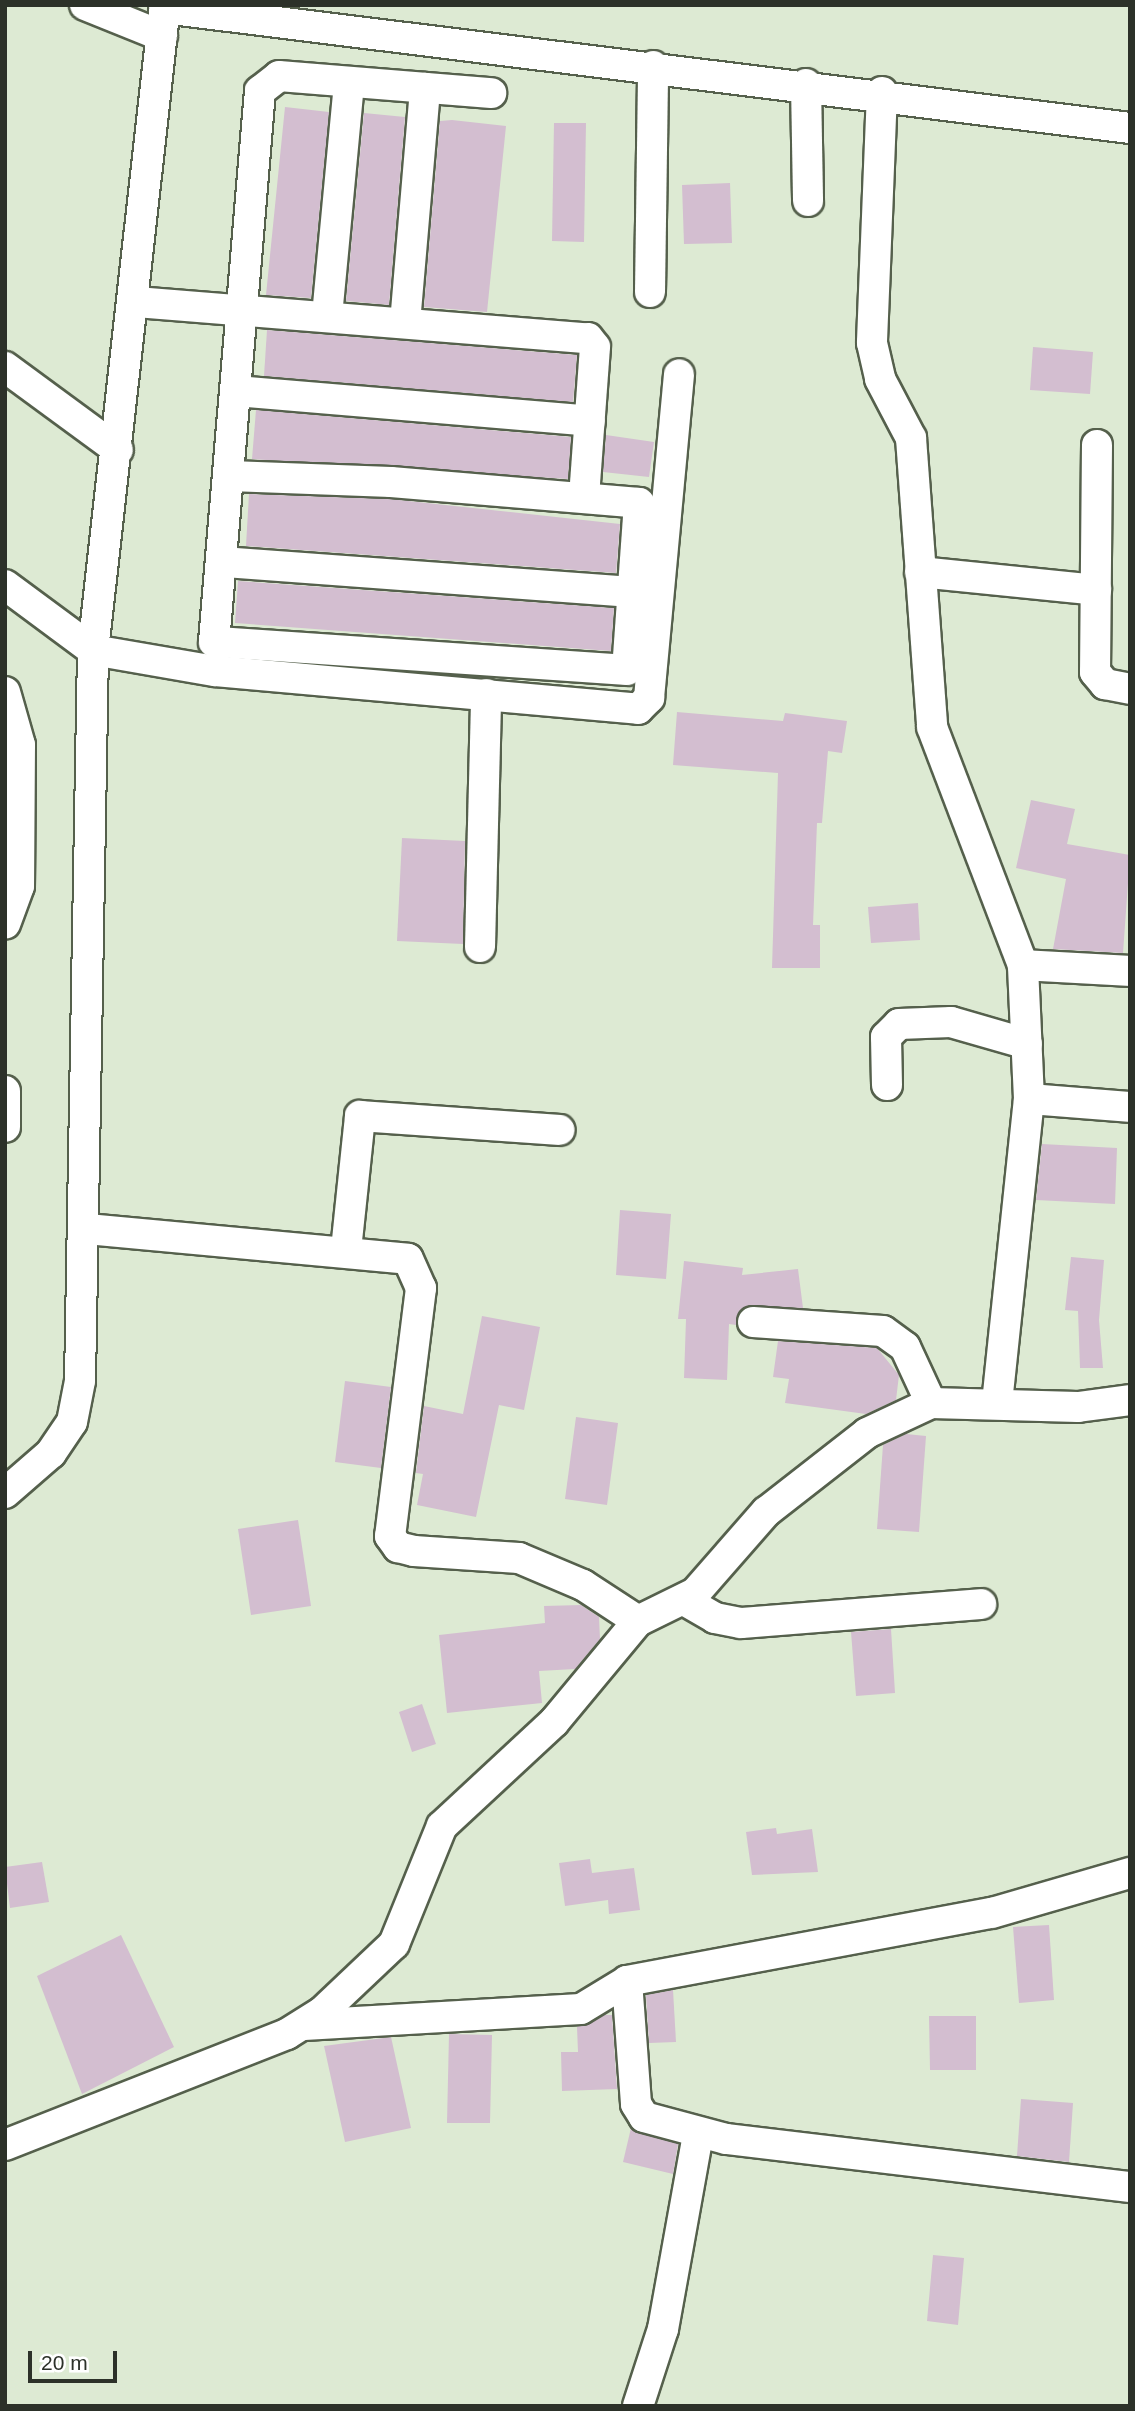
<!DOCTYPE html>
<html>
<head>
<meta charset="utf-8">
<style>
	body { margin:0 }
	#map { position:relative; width:1135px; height:2411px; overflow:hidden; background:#ddead3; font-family:Arial,sans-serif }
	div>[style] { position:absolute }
	.building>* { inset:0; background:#d3bed0 }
	.roads { filter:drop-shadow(2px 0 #55604c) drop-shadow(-2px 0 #55604c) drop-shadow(0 2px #55604c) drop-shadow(0 -2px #55604c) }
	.minor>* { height:30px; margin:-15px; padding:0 15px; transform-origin:15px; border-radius:15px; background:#fff }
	span { translate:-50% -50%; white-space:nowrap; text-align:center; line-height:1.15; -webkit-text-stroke:5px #fff; paint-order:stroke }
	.frame { position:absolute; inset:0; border:7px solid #2c3129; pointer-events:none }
	.scale { position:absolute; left:28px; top:2351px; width:89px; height:32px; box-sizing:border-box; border:4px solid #2c3129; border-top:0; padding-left:9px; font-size:21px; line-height:24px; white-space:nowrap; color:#2c3129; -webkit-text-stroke:5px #fff; paint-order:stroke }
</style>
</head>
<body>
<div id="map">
	<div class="building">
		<i style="clip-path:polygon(285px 107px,329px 112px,311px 298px,266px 295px)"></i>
		<i style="clip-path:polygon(364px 113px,405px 117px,389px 305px,346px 301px)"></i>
		<i style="clip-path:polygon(452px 120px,506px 126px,487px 312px,424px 307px,440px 121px)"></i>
		<i style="clip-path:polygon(554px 123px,586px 123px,584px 242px,552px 241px)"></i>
		<i style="clip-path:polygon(730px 183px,732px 243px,684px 244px,682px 185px)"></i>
		<i style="clip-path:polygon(267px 330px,577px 355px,573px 402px,264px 376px)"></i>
		<i style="clip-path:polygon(1033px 347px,1093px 352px,1090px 394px,1030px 390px)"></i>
		<i style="clip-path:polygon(256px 410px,571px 437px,568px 479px,252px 459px)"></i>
		<i style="clip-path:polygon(606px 435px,654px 442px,649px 477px,603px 472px)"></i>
		<i style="clip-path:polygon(249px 494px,390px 499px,620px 524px,616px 573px,246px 546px)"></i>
		<i style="clip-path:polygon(238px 581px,614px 608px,611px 651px,235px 623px)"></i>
		<i style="clip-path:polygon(677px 712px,783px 721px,785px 713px,847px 721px,842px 753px,828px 751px,822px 823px,817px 823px,813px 925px,820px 925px,820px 968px,772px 968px,778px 773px,673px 765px)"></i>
		<i style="clip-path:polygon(1031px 800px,1075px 809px,1067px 844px,1130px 855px,1123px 953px,1053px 949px,1066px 879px,1016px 868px)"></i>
		<i style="clip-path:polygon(402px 838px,465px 841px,463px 944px,397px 941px)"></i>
		<i style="clip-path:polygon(918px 903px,920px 940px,871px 943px,868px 907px)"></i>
		<i style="clip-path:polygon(1042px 1144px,1117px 1148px,1115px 1204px,1036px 1200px)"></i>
		<i style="clip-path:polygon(620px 1210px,671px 1214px,666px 1279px,616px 1275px)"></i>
		<i style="clip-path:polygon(1071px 1257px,1104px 1260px,1099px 1320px,1103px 1368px,1080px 1368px,1078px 1311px,1065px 1310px)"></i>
		<i style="clip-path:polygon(684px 1261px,743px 1268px,742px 1275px,798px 1269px,803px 1308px,745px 1307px,736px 1325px,729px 1324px,727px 1380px,684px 1378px,686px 1319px,678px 1319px)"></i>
		<i style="clip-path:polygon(482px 1316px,540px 1327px,524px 1410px,499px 1405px,476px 1517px,417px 1505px,423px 1474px,416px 1473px,424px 1406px,463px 1414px)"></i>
		<i style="clip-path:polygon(778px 1341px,877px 1348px,899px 1375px,896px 1400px,866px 1414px,785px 1403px,789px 1379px,773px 1377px)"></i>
		<i style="clip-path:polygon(345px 1381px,391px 1387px,381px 1468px,335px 1462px)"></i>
		<i style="clip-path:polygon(576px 1417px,618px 1423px,607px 1505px,565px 1499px)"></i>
		<i style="clip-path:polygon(906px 1434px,926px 1436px,919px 1532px,877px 1529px,883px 1445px)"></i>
		<i style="clip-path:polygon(298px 1520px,311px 1606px,251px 1615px,238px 1529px)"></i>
		<i style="clip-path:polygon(581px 1605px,599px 1617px,600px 1639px,575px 1669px,539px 1671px,542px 1703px,447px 1713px,439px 1635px,545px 1623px,544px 1606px)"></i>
		<i style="clip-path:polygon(891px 1629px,895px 1693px,856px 1696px,851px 1632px)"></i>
		<i style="clip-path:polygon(422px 1704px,436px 1744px,412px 1752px,399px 1712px)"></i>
		<i style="clip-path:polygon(776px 1828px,777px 1834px,812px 1829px,818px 1872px,752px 1875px,746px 1832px)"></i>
		<i style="clip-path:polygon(590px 1859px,592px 1873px,634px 1868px,640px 1910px,609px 1914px,608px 1900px,565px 1906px,559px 1863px)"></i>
		<i style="clip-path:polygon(42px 1862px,49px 1902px,10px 1908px,5px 1867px)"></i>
		<i style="clip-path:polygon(1049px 1925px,1054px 2000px,1019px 2003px,1013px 1927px)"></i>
		<i style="clip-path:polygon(121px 1935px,174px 2047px,82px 2094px,37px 1976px)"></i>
		<i style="clip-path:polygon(673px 1990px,676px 2042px,649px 2043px,646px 1995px)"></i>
		<i style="clip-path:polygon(605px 2015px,612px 2015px,617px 2089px,562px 2091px,561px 2052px,578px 2052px,577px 2027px)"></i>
		<i style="clip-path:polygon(929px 2016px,976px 2016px,976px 2070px,930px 2070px)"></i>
		<i style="clip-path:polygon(449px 2034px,492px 2035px,490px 2123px,447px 2123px)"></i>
		<i style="clip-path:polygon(391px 2037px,411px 2128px,345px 2142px,324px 2046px)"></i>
		<i style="clip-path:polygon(1021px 2099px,1073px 2103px,1069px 2162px,1017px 2156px)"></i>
		<i style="clip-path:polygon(631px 2128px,678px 2144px,673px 2174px,623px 2162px)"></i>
		<i style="clip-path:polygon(933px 2255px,964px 2258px,958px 2325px,927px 2321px)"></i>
	</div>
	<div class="roads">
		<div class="minor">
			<i style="left:85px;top:5px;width:83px;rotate:21.9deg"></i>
			<i style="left:164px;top:8px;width:973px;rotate:7.08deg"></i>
			<i style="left:806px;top:84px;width:117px;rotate:89deg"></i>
			<i style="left:882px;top:92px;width:251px;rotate:92.3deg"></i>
			<i style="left:872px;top:343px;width:37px;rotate:77deg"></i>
			<i style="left:880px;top:379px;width:67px;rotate:62.3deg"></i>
			<i style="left:911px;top:438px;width:290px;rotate:85.8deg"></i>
			<i style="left:932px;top:727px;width:255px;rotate:69.1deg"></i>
			<i style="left:1023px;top:965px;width:107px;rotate:3.2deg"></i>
			<i style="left:650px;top:292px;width:226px;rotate:-89.2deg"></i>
			<i style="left:136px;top:302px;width:453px;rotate:4.6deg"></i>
			<i style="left:588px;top:338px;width:11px;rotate:52deg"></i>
			<i style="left:595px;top:347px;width:150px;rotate:94.2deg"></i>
			<i style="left:327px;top:316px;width:235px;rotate:-84.6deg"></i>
			<i style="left:405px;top:323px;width:236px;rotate:-85.1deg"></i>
			<i style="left:5px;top:367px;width:140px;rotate:36.3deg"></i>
			<i style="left:236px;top:391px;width:355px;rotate:4.8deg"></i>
			<i style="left:1097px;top:445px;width:227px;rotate:90.5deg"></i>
			<i style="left:1095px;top:672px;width:16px;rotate:50deg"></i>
			<i style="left:1105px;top:684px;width:25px;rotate:11deg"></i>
			<i style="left:230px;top:476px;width:161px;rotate:2.1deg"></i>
			<i style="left:391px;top:482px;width:249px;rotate:4.8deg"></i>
			<i style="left:639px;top:503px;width:167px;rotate:94.1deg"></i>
			<i style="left:627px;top:670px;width:414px;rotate:-176.1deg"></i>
			<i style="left:214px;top:642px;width:553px;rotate:-85.23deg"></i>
			<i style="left:260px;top:91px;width:24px;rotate:-38deg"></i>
			<i style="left:279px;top:76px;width:213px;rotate:4.6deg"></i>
			<i style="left:223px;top:562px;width:412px;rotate:4.2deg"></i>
			<i style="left:920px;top:572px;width:177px;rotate:5.8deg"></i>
			<i style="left:5px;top:585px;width:109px;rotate:36.5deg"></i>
			<i style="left:93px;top:650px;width:124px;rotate:9.8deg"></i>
			<i style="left:215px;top:671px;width:425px;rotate:5.1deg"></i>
			<i style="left:638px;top:709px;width:16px;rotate:-45deg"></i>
			<i style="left:649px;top:698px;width:325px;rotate:-84.7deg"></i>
			<i style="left:5px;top:692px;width:55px;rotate:74.2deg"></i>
			<i style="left:20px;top:745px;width:141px;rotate:90.4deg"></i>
			<i style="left:19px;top:886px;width:40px;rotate:110.2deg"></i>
			<i style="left:480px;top:947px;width:253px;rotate:-88.6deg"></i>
			<i style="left:887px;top:1085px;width:48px;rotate:-91.2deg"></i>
			<i style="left:886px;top:1037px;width:18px;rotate:-45deg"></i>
			<i style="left:899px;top:1024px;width:52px;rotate:-2.2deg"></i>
			<i style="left:951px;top:1022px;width:79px;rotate:16.1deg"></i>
			<i style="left:5px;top:1091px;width:36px;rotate:90deg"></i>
			<i style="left:1029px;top:1099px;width:101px;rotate:4.5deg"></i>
			<i style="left:87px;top:1229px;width:322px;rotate:5.3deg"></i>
			<i style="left:408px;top:1259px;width:32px;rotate:66deg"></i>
			<i style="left:421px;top:1288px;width:250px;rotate:97.1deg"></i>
			<i style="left:390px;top:1536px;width:14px;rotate:54deg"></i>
			<i style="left:398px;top:1547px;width:16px;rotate:14deg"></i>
			<i style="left:414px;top:1551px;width:105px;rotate:3.8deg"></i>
			<i style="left:519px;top:1558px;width:69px;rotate:22.9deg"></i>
			<i style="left:583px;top:1585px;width:66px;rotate:33.2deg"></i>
			<i style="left:346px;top:1250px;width:135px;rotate:-84deg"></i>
			<i style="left:360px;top:1116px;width:200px;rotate:4deg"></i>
			<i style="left:753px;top:1322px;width:130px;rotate:4deg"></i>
			<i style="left:883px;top:1331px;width:27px;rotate:36deg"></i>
			<i style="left:905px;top:1347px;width:62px;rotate:65.1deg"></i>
			<i style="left:997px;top:1403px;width:306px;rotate:-84deg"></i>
			<i style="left:1029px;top:1099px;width:134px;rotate:-92.6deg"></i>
			<i style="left:5px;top:1493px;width:61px;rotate:-41deg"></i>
			<i style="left:51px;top:1453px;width:37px;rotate:-56deg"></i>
			<i style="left:72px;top:1422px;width:42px;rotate:-79deg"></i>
			<i style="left:80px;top:1381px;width:731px;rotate:-88.98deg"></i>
			<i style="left:93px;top:650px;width:649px;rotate:-83.63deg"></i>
			<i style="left:684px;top:1600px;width:36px;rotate:30deg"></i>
			<i style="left:715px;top:1618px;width:26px;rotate:11deg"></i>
			<i style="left:741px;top:1623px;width:241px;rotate:-4.5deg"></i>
			<i style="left:627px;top:1981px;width:123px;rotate:85.8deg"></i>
			<i style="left:636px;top:2104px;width:15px;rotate:58deg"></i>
			<i style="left:644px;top:2117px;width:85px;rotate:15deg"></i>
			<i style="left:726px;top:2139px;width:407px;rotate:6.8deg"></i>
			<i style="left:304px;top:2025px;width:277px;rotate:-3.3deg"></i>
			<i style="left:581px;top:2009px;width:54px;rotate:-31.3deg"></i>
			<i style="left:627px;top:1981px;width:371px;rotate:-10.6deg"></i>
			<i style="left:992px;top:1913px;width:144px;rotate:-16.2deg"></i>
			<i style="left:5px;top:2145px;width:303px;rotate:-21.5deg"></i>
			<i style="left:287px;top:2034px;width:41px;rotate:-32.2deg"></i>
			<i style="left:322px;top:2012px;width:99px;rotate:-43.4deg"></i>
			<i style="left:394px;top:1944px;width:127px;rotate:-67.9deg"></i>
			<i style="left:442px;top:1826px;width:153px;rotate:-42.9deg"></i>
			<i style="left:554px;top:1722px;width:131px;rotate:-50.3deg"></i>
			<i style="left:638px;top:1621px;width:64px;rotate:-26.2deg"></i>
			<i style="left:695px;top:1593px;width:108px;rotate:-48.8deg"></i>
			<i style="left:766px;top:1512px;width:128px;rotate:-38deg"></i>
			<i style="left:867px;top:1433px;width:71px;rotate:-25.1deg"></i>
			<i style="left:931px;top:1403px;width:147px;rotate:1.6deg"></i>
			<i style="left:1078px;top:1407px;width:52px;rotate:-7.7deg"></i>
			<i style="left:638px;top:2406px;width:81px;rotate:-72deg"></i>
			<i style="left:663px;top:2329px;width:198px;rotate:-79.8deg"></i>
		</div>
	</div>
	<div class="frame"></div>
	<div class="scale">20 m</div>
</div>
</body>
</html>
